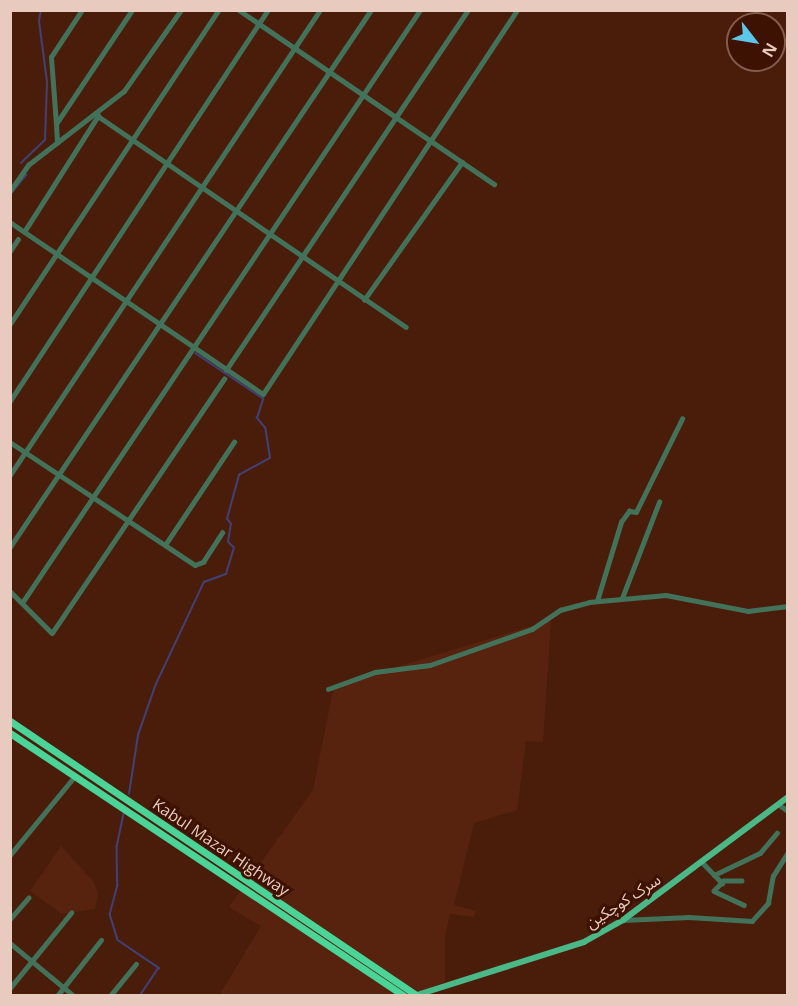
<!DOCTYPE html>
<html>
<head>
<meta charset="utf-8">
<style>
	body { margin:0 }
	#map { position:relative; width:798px; height:1006px; overflow:hidden; background:#4a1d0b; font-family:"Open Sans","Noto Sans Arabic",sans-serif }
	div>[style] { position:absolute }
	.built>* { inset:0; background:#58230e }
	.stream>* { height:1.5px; margin:-0.75px; padding:0 0.75px; transform-origin:0.75px; border-radius:0.75px; background:#404176 }
	.minor>* { height:4.5px; margin:-2.25px; padding:0 2.25px; transform-origin:2.25px; border-radius:2.25px; background:#42735a }
	.major>* { height:6px; margin:-3px; padding:0 3px; transform-origin:3px; border-radius:3px; background:#4ab987 }
	.highway>* { height:7px; margin:-3.5px; padding:0 3.5px; transform-origin:3.5px; border-radius:3.5px; background:#4ad498 }
	span { translate:-50% -50%; white-space:nowrap; text-align:center; line-height:1.15; -webkit-text-stroke:6px #3e1202; paint-order:stroke }
	.street-label { font-size:16px; color:#e8cabf }
	.frame { position:absolute; inset:0; border:12px solid #e8cabf; pointer-events:none }
	.north { position:absolute; left:726px; top:12px; width:60px; height:60px; box-sizing:border-box; background:#3e1202; border:2px solid #825c4e; border-radius:50%; rotate:121deg; font-size:16px; font-weight:700; line-height:24px; text-align:center; color:#e8cabf }
	.north::after { content:''; display:block; margin:auto; width:21px; height:27px; background:#5cc7e8; clip-path:polygon(50% 0,100% 100%,50% 72%,0 100%) }
</style>
</head>
<body>
<div id="map">
	<div class="built">
		<i style="clip-path:polygon(551px 620px,543px 742px,526px 741px,517px 810px,474px 823px,454px 905px,476px 911px,474px 917px,450px 914px,445px 936px,445px 982px,412px 995px,219px 996px,261px 926px,229px 907px,313px 790px,334px 686px)"></i>
		<i style="clip-path:polygon(61px 846px,93px 881px,98px 893px,95px 909px,62px 914px,30px 891px)"></i>
	</div>
	<div class="stream">
		<i style="left:21px;top:163px;width:33px;rotate:-44deg"></i>
		<i style="left:45px;top:140px;width:58px;rotate:-88deg"></i>
		<i style="left:47px;top:82px;width:62px;rotate:-97.5deg"></i>
		<i style="left:39px;top:21px;width:11px;rotate:-80deg"></i>
		<i style="left:10px;top:195px;width:26px;rotate:-51deg"></i>
		<i style="left:129px;top:794px;width:60px;rotate:-81.3deg"></i>
		<i style="left:138px;top:735px;width:54px;rotate:-70.6deg"></i>
		<i style="left:156px;top:684px;width:113px;rotate:-64.8deg"></i>
		<i style="left:204px;top:582px;width:23px;rotate:-20deg"></i>
		<i style="left:226px;top:574px;width:27px;rotate:-73deg"></i>
		<i style="left:234px;top:548px;width:8px;rotate:-135deg"></i>
		<i style="left:228px;top:542px;width:18px;rotate:-81deg"></i>
		<i style="left:231px;top:524px;width:6px;rotate:-129deg"></i>
		<i style="left:227px;top:519px;width:46px;rotate:-74.7deg"></i>
		<i style="left:239px;top:475px;width:35px;rotate:-29deg"></i>
		<i style="left:270px;top:458px;width:30px;rotate:-99deg"></i>
		<i style="left:265px;top:428px;width:13px;rotate:-129deg"></i>
		<i style="left:257px;top:418px;width:20px;rotate:-72deg"></i>
		<i style="left:263px;top:399px;width:81px;rotate:-146.1deg"></i>
		<i style="left:124px;top:814px;width:33px;rotate:102deg"></i>
		<i style="left:117px;top:846px;width:39px;rotate:89deg"></i>
		<i style="left:118px;top:885px;width:30px;rotate:105deg"></i>
		<i style="left:110px;top:914px;width:27px;rotate:73deg"></i>
		<i style="left:118px;top:940px;width:50px;rotate:34.3deg"></i>
		<i style="left:159px;top:968px;width:34px;rotate:124deg"></i>
	</div>
	<div class="minor">
		<i style="left:239px;top:10px;width:309px;rotate:34.3deg"></i>
		<i style="left:56px;top:124px;width:67px;rotate:-94.3deg"></i>
		<i style="left:51px;top:57px;width:56px;rotate:-56.6deg"></i>
		<i style="left:57px;top:143px;width:19px;rotate:-93deg"></i>
		<i style="left:56px;top:124px;width:137px;rotate:-56.3deg"></i>
		<i style="left:10px;top:191px;width:32px;rotate:-55deg"></i>
		<i style="left:28px;top:165px;width:121px;rotate:-37.6deg"></i>
		<i style="left:124px;top:91px;width:99px;rotate:-54.9deg"></i>
		<i style="left:10px;top:222px;width:306px;rotate:34.2deg"></i>
		<i style="left:263px;top:394px;width:460px;rotate:-56.5deg"></i>
		<i style="left:24px;top:232px;width:138px;rotate:-57.5deg"></i>
		<i style="left:98px;top:116px;width:373px;rotate:34.4deg"></i>
		<i style="left:10px;top:251px;width:14px;rotate:-56deg"></i>
		<i style="left:364px;top:300px;width:169px;rotate:-54.6deg"></i>
		<i style="left:10px;top:324px;width:377px;rotate:-56.4deg"></i>
		<i style="left:226px;top:370px;width:434px;rotate:-56.1deg"></i>
		<i style="left:10px;top:401px;width:468px;rotate:-56.6deg"></i>
		<i style="left:10px;top:442px;width:222px;rotate:33.6deg"></i>
		<i style="left:195px;top:565px;width:9px;rotate:-21deg"></i>
		<i style="left:203px;top:562px;width:35px;rotate:-57deg"></i>
		<i style="left:10px;top:475px;width:559px;rotate:-56.31deg"></i>
		<i style="left:165px;top:545px;width:124px;rotate:-56.2deg"></i>
		<i style="left:10px;top:547px;width:647px;rotate:-56.09deg"></i>
		<i style="left:10px;top:591px;width:59px;rotate:45deg"></i>
		<i style="left:52px;top:633px;width:307px;rotate:-55.9deg"></i>
		<i style="left:622px;top:598px;width:103px;rotate:-68.9deg"></i>
		<i style="left:597px;top:601px;width:83px;rotate:-73.1deg"></i>
		<i style="left:621px;top:522px;width:14px;rotate:-54deg"></i>
		<i style="left:629px;top:511px;width:7px;rotate:8deg"></i>
		<i style="left:636px;top:512px;width:104px;rotate:-63.7deg"></i>
		<i style="left:22px;top:603px;width:714px;rotate:-56.13deg"></i>
		<i style="left:328px;top:689px;width:50px;rotate:-19.9deg"></i>
		<i style="left:375px;top:672px;width:55px;rotate:-7.3deg"></i>
		<i style="left:430px;top:665px;width:108px;rotate:-19.4deg"></i>
		<i style="left:532px;top:629px;width:34px;rotate:-34deg"></i>
		<i style="left:560px;top:610px;width:30px;rotate:-15deg"></i>
		<i style="left:589px;top:602px;width:77px;rotate:-5.2deg"></i>
		<i style="left:666px;top:595px;width:84px;rotate:11deg"></i>
		<i style="left:748px;top:611px;width:40px;rotate:-7.1deg"></i>
		<i style="left:778px;top:804px;width:12px;rotate:35deg"></i>
		<i style="left:10px;top:855px;width:101px;rotate:-50.6deg"></i>
		<i style="left:703px;top:863px;width:28px;rotate:46deg"></i>
		<i style="left:714px;top:875px;width:51px;rotate:-25.6deg"></i>
		<i style="left:760px;top:853px;width:26px;rotate:-50deg"></i>
		<i style="left:742px;top:881px;width:18px;rotate:180deg"></i>
		<i style="left:724px;top:881px;width:14px;rotate:135deg"></i>
		<i style="left:714px;top:891px;width:33px;rotate:25deg"></i>
		<i style="left:10px;top:919px;width:28px;rotate:-49deg"></i>
		<i style="left:623px;top:920px;width:66px;rotate:-2.6deg"></i>
		<i style="left:689px;top:917px;width:63px;rotate:3.6deg"></i>
		<i style="left:752px;top:921px;width:24px;rotate:-48deg"></i>
		<i style="left:768px;top:903px;width:27px;rotate:-80deg"></i>
		<i style="left:773px;top:876px;width:28px;rotate:-58deg"></i>
		<i style="left:10px;top:943px;width:83px;rotate:39.6deg"></i>
		<i style="left:10px;top:988px;width:97px;rotate:-50.9deg"></i>
		<i style="left:57px;top:996px;width:71px;rotate:-51.8deg"></i>
		<i style="left:110px;top:996px;width:41px;rotate:-50.9deg"></i>
	</div>
	<div class="major">
		<i style="left:417px;top:995px;width:175px;rotate:-17.6deg"></i>
		<i style="left:584px;top:942px;width:45px;rotate:-29.4deg"></i>
		<i style="left:623px;top:920px;width:206px;rotate:-36.7deg"></i>
	</div>
	<div class="highway">
		<i style="left:10px;top:721px;width:491px;rotate:34deg"></i>
		<i style="left:10px;top:733px;width:475px;rotate:33.7deg"></i>
	</div>
	<div class="street-label">
		<span style="left:221px;top:847px;rotate:34deg">Kabul Mazar Highway</span>
		<span style="left:623px;top:901px;rotate:-33deg">سرک کوچکین</span>
	</div>
	<div class="frame"></div>
	<div class="north">N</div>
</div>
</body>
</html>
